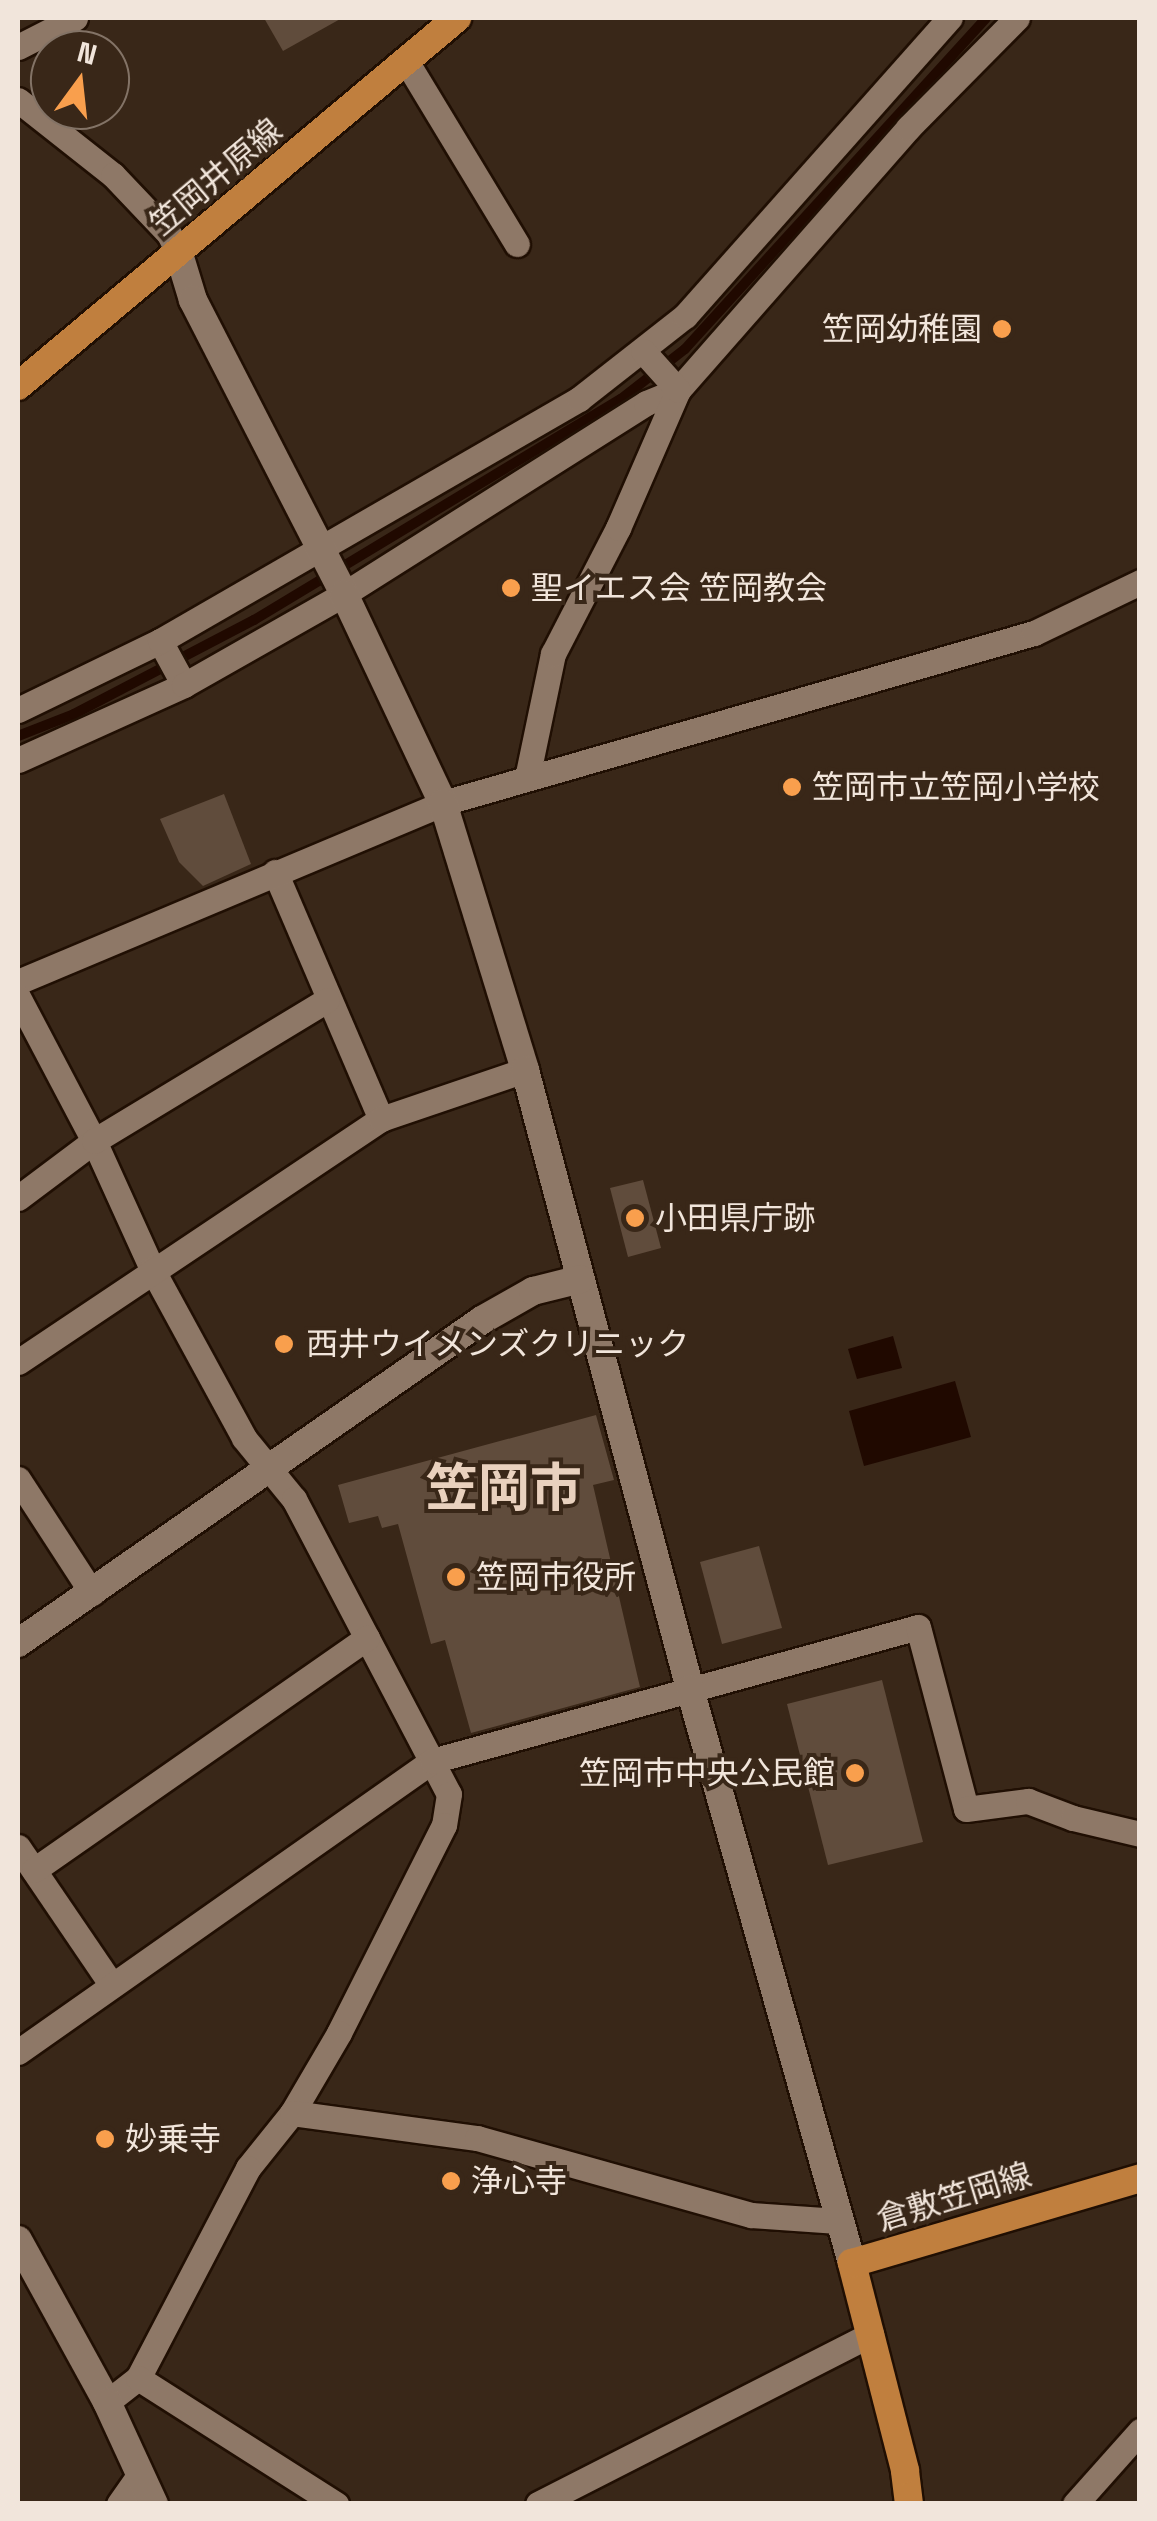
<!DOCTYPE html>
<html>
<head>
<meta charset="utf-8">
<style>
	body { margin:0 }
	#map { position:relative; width:1157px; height:2521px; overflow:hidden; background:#392718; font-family:"Space Grotesk","Noto Sans JP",sans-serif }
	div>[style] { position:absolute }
	.water>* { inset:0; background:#200900 }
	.stream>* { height:10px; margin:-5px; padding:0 5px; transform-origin:5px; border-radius:5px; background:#200900 }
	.building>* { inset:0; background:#604c3c }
	.roads { filter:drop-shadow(2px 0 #200f03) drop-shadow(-2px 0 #200f03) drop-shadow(0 2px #200f03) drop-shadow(0 -2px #200f03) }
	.minor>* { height:25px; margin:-12.5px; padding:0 12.5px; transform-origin:12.5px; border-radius:12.5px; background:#8e7867 }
	.tertiary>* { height:28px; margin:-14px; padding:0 14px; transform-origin:14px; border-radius:14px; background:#8e7867 }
	.primary>* { height:28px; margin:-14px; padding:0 14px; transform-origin:14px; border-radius:14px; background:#c07f3e }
	.dots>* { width:28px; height:28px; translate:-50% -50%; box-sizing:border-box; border:5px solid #392718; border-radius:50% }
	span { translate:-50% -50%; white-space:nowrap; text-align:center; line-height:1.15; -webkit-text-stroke:8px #392718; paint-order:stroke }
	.street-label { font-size:32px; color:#f1e5db }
	.poi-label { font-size:32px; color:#f1e5db }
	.right { translate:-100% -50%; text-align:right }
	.left { translate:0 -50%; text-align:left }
	.town-label { font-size:52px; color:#e9d1be; font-weight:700 }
	.frame { position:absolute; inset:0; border:20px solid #f1e5db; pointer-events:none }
	.north { position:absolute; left:30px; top:30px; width:100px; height:100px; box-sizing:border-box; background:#392718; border:2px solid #837366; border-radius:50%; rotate:15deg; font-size:28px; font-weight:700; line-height:40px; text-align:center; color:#f1e5db }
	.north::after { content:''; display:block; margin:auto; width:35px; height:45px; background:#f99f4d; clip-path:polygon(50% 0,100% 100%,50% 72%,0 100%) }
</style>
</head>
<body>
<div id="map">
	<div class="water">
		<i style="clip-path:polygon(893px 1336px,902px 1368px,857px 1379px,848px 1349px)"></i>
		<i style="clip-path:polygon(955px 1381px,971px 1437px,864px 1466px,849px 1411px)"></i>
	</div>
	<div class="stream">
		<i style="left:18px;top:736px;width:60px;rotate:-21.4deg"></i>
		<i style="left:74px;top:714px;width:203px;rotate:-27.6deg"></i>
		<i style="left:254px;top:620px;width:428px;rotate:-31.1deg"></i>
		<i style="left:621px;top:399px;width:81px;rotate:-38deg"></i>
		<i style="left:685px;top:349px;width:447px;rotate:-47.7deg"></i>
	</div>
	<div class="building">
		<i style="clip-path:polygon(264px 18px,342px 18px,283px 51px)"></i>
		<i style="clip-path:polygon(224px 794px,251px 864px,203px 886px,179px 862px,160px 819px)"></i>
		<i style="clip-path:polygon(643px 1180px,661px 1248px,628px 1257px,610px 1188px)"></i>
		<i style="clip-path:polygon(596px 1415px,614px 1480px,593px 1485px,640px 1687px,471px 1733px,445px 1640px,431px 1644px,398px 1524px,382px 1528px,378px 1516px,349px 1523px,338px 1485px)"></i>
		<i style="clip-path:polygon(759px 1546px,782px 1628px,722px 1644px,700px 1562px)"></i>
		<i style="clip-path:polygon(882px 1680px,923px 1842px,828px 1865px,787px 1704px)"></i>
	</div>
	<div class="roads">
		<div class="minor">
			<i style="left:18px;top:47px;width:64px;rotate:-27deg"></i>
			<i style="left:406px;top:61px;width:214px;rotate:58.8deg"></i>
			<i style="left:18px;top:100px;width:121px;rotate:38.3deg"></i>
			<i style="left:113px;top:175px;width:81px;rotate:46.5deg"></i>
			<i style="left:169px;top:234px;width:22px;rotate:63deg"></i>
			<i style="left:160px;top:641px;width:50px;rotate:61.4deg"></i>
			<i style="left:18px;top:710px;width:158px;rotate:-25.9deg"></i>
			<i style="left:160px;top:641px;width:484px;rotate:-30deg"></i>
			<i style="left:579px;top:399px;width:135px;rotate:-38.1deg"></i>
			<i style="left:685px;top:316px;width:399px;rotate:-48.4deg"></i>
			<i style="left:18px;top:760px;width:182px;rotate:-24.3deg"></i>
			<i style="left:184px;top:685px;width:184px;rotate:-29.6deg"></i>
			<i style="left:344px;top:594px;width:357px;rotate:-32.3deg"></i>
			<i style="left:646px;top:403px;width:35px;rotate:-22deg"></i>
			<i style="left:678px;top:390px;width:349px;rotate:-48.7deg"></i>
			<i style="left:908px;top:128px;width:155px;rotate:-45.3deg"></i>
			<i style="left:527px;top:778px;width:127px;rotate:-78.2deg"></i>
			<i style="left:553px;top:654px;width:142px;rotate:-62.7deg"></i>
			<i style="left:618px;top:528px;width:150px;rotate:-66.5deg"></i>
			<i style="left:678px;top:390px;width:52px;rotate:-131.9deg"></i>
			<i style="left:275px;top:872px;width:269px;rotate:66.8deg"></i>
			<i style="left:18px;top:982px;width:461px;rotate:-22.8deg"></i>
			<i style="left:443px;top:803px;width:615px;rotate:-16.05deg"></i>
			<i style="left:1034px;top:633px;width:118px;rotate:-25.7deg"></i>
			<i style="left:18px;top:997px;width:163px;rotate:62.2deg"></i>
			<i style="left:94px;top:1141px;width:141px;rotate:65.6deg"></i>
			<i style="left:152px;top:1269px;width:192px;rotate:61.4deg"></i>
			<i style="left:244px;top:1438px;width:79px;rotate:50.7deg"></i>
			<i style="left:294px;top:1499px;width:333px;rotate:62.3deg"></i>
			<i style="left:449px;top:1794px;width:31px;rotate:99deg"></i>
			<i style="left:444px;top:1825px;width:233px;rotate:116.8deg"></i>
			<i style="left:339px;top:2033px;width:93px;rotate:120.4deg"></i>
			<i style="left:292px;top:2113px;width:70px;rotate:128.7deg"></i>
			<i style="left:248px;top:2168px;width:237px;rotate:117.6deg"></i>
			<i style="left:138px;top:2378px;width:39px;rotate:142deg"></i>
			<i style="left:18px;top:1198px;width:95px;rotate:-36.9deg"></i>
			<i style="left:94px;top:1141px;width:272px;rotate:-31.2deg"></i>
			<i style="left:18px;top:1362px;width:437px;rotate:-33.8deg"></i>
			<i style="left:381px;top:1119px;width:152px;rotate:-18.8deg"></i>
			<i style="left:18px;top:1479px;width:136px;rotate:57deg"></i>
			<i style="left:18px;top:1847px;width:166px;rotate:55.8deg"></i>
			<i style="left:34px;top:1870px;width:406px;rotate:-34.9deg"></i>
			<i style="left:18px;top:2052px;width:506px;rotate:-35.1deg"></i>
			<i style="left:432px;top:1761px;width:504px;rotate:-15.41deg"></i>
			<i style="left:918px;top:1627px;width:188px;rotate:75.2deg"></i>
			<i style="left:966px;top:1809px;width:63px;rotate:-7.4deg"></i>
			<i style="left:1028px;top:1801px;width:48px;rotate:20.7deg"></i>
			<i style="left:1073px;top:1818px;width:69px;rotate:13.4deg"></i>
			<i style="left:292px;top:2113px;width:187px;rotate:7.7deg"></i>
			<i style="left:477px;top:2138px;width:285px;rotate:15.7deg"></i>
			<i style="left:751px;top:2215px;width:87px;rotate:3.9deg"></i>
			<i style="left:138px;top:2378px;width:235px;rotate:32.5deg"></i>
			<i style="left:119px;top:2504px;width:37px;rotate:-55deg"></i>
			<i style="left:538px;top:2504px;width:374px;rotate:-27deg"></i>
			<i style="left:1075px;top:2504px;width:98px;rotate:-48.3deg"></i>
		</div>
		<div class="tertiary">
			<i style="left:179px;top:254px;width:48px;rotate:73.1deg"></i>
			<i style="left:193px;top:300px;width:331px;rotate:62.8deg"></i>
			<i style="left:344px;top:594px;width:231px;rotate:64.7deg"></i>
			<i style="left:443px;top:803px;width:279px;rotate:72.9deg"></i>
			<i style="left:525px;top:1070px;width:641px;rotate:75.07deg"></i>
			<i style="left:690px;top:1689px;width:596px;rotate:74.24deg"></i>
			<i style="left:18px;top:1643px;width:565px;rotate:-34.84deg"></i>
			<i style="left:482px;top:1320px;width:59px;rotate:-29.6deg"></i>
			<i style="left:533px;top:1291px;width:49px;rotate:-14deg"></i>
			<i style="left:18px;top:2240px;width:185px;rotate:61.2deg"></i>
			<i style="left:107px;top:2402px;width:112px;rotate:65.3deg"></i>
		</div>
		<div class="primary">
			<i style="left:18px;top:386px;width:573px;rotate:-39.97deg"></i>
			<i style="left:909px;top:2504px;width:34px;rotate:-97deg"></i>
			<i style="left:905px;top:2470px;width:214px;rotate:-104.4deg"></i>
			<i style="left:852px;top:2263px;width:300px;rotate:-16.4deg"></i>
		</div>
	</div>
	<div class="dots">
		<i style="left:1002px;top:329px;background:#f99f4d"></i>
		<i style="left:511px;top:588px;background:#f99f4d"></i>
		<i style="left:792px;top:787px;background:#f99f4d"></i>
		<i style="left:635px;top:1218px;background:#f99f4d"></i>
		<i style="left:284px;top:1344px;background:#f99f4d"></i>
		<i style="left:456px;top:1577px;background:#f99f4d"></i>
		<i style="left:855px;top:1773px;background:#f99f4d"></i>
		<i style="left:105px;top:2139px;background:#f99f4d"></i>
		<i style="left:451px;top:2181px;background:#f99f4d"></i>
	</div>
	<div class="street-label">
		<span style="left:216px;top:177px;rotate:-40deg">笠岡井原線</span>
		<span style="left:954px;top:2197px;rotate:-17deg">倉敷笠岡線</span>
	</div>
	<div class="poi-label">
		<span class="right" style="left:982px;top:329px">笠岡幼稚園</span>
		<span class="left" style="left:531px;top:588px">聖イエス会 笠岡教会</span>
		<span class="left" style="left:812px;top:787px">笠岡市立笠岡小学校</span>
		<span class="left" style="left:655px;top:1218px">小田県庁跡</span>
		<span class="left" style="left:306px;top:1344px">西井ウイメンズクリニック</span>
		<span class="left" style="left:476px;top:1577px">笠岡市役所</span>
		<span class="right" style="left:835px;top:1773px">笠岡市中央公民館</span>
		<span class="left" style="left:125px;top:2139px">妙乗寺</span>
		<span class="left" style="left:471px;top:2181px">浄心寺</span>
	</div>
	<div class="town-label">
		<span style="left:504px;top:1489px">笠岡市</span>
	</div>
	<div class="frame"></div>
	<div class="north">N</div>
</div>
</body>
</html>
